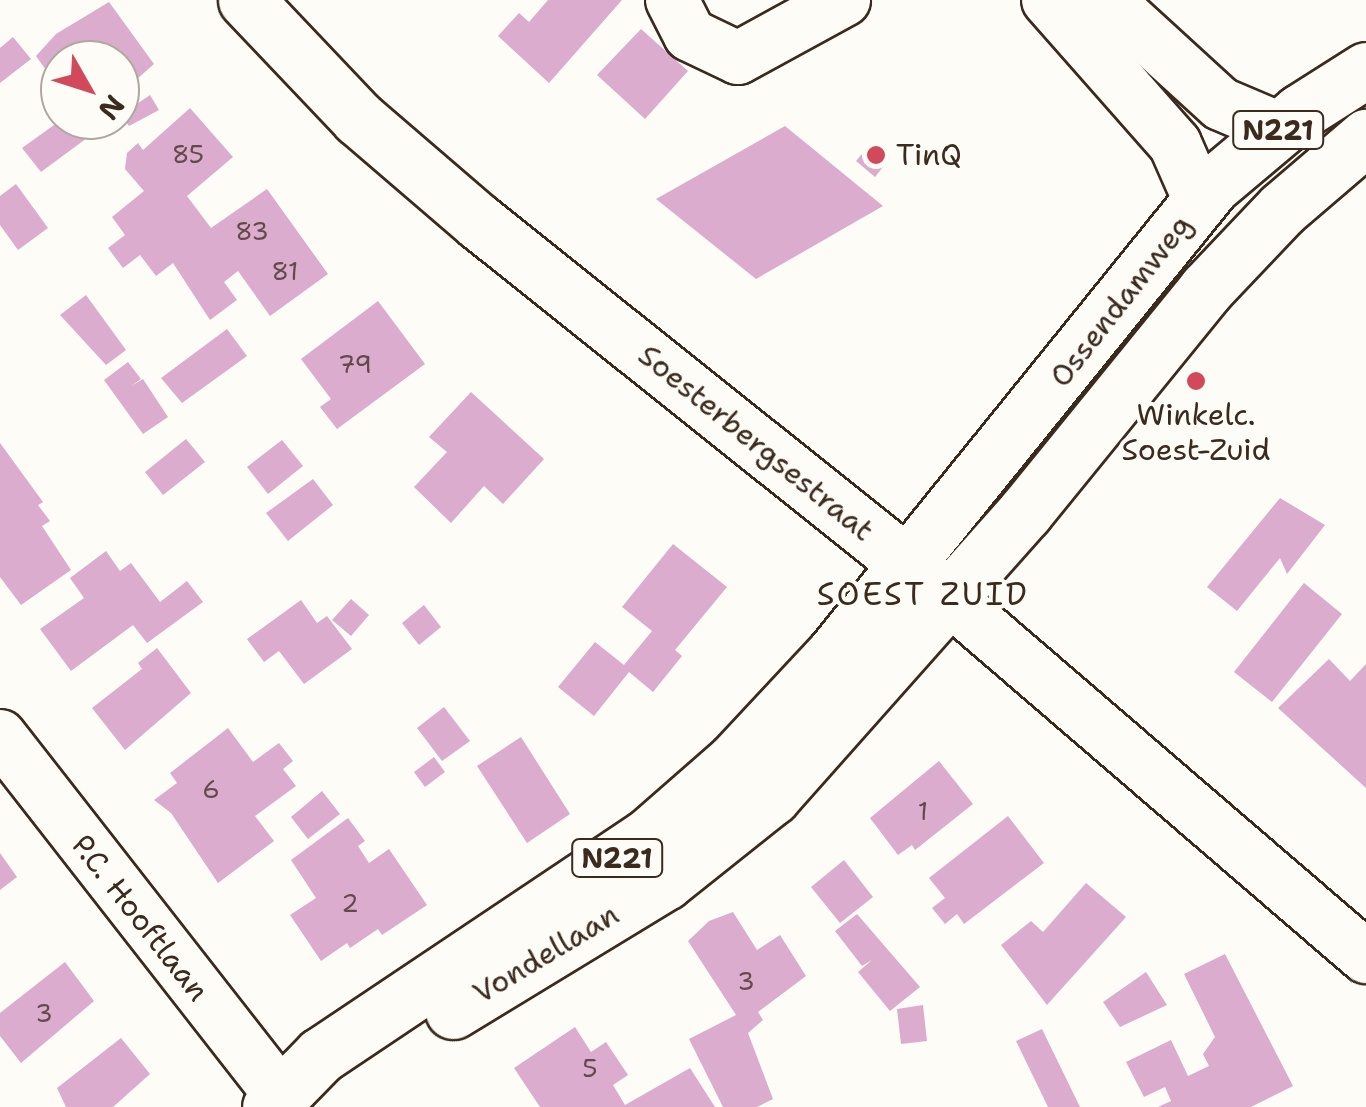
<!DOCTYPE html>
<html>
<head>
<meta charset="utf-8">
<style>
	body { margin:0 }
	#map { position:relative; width:1366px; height:1107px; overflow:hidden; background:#fdfcf7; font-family:"Shantell Sans",sans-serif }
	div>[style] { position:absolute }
	.building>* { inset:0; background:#dbaccd }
	.roads { filter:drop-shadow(2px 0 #3b2a1e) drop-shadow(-2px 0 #3b2a1e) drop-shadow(0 2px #3b2a1e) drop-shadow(0 -2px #3b2a1e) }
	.minor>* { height:52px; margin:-26px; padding:0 26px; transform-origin:26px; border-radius:26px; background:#fdfcf7 }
	.major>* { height:55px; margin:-27.5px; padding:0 27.5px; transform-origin:27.5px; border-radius:27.5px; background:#fdfcf7 }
	.dots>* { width:28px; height:28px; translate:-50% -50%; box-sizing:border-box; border:5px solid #fdfcf7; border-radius:50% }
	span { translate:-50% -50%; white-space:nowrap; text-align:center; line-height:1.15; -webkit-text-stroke:8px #fdfcf7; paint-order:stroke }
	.number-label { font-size:25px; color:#634a4a }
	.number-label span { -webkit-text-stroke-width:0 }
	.shield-label span { padding:2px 8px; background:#fdfcf7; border:2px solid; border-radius:8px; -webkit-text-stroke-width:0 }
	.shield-label { font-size:28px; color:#3b2a1e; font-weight:700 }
	.poi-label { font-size:30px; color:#3b2a1e }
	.left { translate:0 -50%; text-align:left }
	.street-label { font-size:30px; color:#3b2a1e }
	.neighbourhood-label { font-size:32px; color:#3b2a1e; letter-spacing:2.5px }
	.north { position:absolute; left:40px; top:40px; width:100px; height:100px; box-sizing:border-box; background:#fdfcf7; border:2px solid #afa8a0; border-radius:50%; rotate:129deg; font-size:28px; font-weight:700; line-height:40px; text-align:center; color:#3b2a1e }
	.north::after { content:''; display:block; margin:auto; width:35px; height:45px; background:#d1495b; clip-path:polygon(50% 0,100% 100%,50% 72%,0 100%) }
</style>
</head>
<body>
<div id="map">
	<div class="building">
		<i style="clip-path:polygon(548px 0,622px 0,549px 83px,498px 36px,519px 13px,529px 22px)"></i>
		<i style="clip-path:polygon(109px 2px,154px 64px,120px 94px,120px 60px,62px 59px,46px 70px,36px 56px,56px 34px)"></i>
		<i style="clip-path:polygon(641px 29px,688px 71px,645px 119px,597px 75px)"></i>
		<i style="clip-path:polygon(13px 37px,31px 59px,0 83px,0 48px)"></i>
		<i style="clip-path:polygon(150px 95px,159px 110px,129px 126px,121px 115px)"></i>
		<i style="clip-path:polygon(190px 108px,233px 157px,187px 196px,211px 228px,267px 189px,328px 274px,270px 316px,238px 271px,224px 282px,237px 300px,210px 320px,173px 263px,156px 276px,140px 255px,123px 268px,108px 248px,125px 235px,112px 217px,144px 191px,125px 169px,127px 153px,138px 143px,143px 150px)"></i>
		<i style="clip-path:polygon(61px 120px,74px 120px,87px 138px,41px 172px,22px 148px)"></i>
		<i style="clip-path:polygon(785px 126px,883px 206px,756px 279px,656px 199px)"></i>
		<i style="clip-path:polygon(871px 143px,890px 158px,875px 177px,856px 161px)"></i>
		<i style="clip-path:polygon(16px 184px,48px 228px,18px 250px,0 225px,0 196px)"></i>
		<i style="clip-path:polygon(86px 295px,126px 350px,106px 365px,60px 315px)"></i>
		<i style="clip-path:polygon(378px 301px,425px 364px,337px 429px,320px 407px,331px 399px,301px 359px)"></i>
		<i style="clip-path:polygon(227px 329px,247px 356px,182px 403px,161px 378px)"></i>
		<i style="clip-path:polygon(128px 362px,141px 379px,131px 386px,143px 379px,168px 417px,143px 434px,104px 380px)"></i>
		<i style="clip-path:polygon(471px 392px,544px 459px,503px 504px,484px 486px,451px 523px,414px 487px,447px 452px,429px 437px)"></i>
		<i style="clip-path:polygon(186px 439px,205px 462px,163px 495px,145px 472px)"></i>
		<i style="clip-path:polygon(282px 440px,303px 466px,268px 494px,247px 467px)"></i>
		<i style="clip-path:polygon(0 443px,43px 502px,38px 505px,50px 521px,42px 526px,71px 570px,21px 605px,0 577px)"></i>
		<i style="clip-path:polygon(313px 479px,333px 505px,288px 541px,266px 513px)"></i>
		<i style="clip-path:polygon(1280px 498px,1325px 525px,1287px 574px,1280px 558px,1237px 611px,1207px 587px)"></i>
		<i style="clip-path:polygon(673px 544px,727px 587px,675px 650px,682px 656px,653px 692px,629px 672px,594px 716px,558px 687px,595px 642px,624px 665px,652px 631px,622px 607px)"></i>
		<i style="clip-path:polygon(106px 551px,120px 571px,131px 563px,160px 602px,187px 581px,203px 602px,147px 643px,133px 625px,71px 671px,40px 629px,84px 598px,70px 578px)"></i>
		<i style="clip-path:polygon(1304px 583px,1342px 614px,1272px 702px,1234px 672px)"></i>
		<i style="clip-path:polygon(351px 599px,369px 615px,351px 636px,332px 620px)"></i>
		<i style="clip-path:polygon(301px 600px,317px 623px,327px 616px,352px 649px,304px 684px,279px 651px,264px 662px,247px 639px)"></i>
		<i style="clip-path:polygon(424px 605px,441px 627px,419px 645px,402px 623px)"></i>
		<i style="clip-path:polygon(157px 648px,191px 693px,125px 750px,92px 708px,142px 669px,138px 663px)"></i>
		<i style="clip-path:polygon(1329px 659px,1350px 681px,1366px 664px,1366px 788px,1278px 708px)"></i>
		<i style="clip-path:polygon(444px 707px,470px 741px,442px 761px,417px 728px)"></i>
		<i style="clip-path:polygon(228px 728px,253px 762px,279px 743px,293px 761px,283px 769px,296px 786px,255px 816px,274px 841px,218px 883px,171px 813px,154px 800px,177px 783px,170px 773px)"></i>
		<i style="clip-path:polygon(521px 737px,570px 814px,527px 843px,477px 766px)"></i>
		<i style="clip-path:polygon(434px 757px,445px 772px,425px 787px,414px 772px)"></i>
		<i style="clip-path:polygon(939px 761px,973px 804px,915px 850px,912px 845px,898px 855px,870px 818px)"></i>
		<i style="clip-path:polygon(322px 791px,340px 814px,308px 839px,291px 817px)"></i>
		<i style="clip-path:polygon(1008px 816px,1044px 863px,964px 924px,957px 914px,945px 924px,932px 908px,945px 898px,929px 878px)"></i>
		<i style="clip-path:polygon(348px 818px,365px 841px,358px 846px,369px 863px,389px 849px,427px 905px,382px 935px,378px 929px,350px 948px,347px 943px,321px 961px,290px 915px,316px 898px,291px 860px)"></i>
		<i style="clip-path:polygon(0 853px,17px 877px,0 890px)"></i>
		<i style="clip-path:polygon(844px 860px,873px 897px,840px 923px,811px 887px)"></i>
		<i style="clip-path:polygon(1086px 883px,1126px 917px,1047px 1005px,1001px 945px,1031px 921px,1043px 932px)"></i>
		<i style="clip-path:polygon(733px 912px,757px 950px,780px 935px,806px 976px,758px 1012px,763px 1020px,748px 1033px,773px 1099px,757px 1107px,723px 1107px,689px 1039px,736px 1015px,688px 941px,709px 921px)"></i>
		<i style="clip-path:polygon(857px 914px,920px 987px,890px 1011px,858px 972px,872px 960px,862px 966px,835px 931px)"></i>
		<i style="clip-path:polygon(1225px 954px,1293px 1086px,1251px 1107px,1158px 1107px,1171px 1101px,1165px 1087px,1144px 1097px,1126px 1062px,1171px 1040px,1188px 1076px,1209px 1066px,1203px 1054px,1215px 1037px,1184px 974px)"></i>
		<i style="clip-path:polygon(65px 962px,94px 1001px,21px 1063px,0 1036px,0 1013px)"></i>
		<i style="clip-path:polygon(1146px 972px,1167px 1005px,1120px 1027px,1103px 1002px)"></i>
		<i style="clip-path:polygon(923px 1005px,927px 1041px,901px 1044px,897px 1009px)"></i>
		<i style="clip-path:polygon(575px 1027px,591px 1052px,606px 1042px,628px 1075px,613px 1085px,625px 1105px,690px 1068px,715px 1107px,540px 1107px,514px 1068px)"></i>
		<i style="clip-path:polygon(1042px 1029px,1080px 1107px,1048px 1107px,1016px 1041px)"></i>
		<i style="clip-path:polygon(121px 1038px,150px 1074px,113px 1107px,66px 1107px,57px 1088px)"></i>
	</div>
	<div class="roads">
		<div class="minor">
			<i style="left:672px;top:0;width:39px;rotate:63deg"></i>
			<i style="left:690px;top:35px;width:53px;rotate:25.6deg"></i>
			<i style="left:738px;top:58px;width:121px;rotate:-28.7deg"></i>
			<i style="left:1048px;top:0;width:192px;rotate:48.6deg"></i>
			<i style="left:1175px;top:144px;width:62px;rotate:66.3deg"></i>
			<i style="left:1107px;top:0;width:154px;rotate:42.4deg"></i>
			<i style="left:1221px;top:104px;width:64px;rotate:23deg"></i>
			<i style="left:950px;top:599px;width:549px;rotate:40.71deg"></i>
			<i style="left:0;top:736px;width:459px;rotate:52deg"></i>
		</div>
		<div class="major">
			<i style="left:246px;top:0;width:163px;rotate:46.5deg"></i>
			<i style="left:358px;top:118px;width:160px;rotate:40.7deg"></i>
			<i style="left:479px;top:222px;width:585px;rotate:38.61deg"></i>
			<i style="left:453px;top:1011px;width:248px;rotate:-31.3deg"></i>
			<i style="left:665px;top:882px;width:137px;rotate:-38.5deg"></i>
			<i style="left:772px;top:797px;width:381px;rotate:-48.4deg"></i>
			<i style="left:1025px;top:512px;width:287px;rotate:-50.9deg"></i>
			<i style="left:1206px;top:289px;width:110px;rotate:-46.5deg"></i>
			<i style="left:1282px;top:209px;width:111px;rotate:-40.6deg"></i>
			<i style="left:270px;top:1107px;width:73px;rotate:-45.6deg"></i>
			<i style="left:321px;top:1055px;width:392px;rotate:-33.8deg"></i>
			<i style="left:647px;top:837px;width:117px;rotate:-41.2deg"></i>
			<i style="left:735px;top:760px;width:144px;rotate:-47deg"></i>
			<i style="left:833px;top:655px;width:603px;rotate:-51.06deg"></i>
			<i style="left:1212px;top:186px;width:115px;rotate:-40.1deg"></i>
			<i style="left:1300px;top:112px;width:78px;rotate:-32.5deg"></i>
		</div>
	</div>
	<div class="dots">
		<i style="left:876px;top:155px;background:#d1495b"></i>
		<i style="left:1196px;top:381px;background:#d1495b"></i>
	</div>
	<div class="number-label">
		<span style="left:188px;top:154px">85</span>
		<span style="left:252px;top:231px">83</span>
		<span style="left:285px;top:271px">81</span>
		<span style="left:355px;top:364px">79</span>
		<span style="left:211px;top:789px">6</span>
		<span style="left:923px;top:811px">1</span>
		<span style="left:350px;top:903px">2</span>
		<span style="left:746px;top:981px">3</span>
		<span style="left:44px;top:1013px">3</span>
		<span style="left:590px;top:1068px">5</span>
	</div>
	<div class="shield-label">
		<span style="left:1278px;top:130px">N221</span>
		<span style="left:617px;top:858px">N221</span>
	</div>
	<div class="poi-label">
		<span class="left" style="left:896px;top:155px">TinQ</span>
		<span style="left:1196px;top:432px">Winkelc.<br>Soest-Zuid</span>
	</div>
	<div class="street-label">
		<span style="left:1121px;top:301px;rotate:-52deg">Ossendamweg</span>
		<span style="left:756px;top:443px;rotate:39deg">Soesterbergsestraat</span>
		<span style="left:140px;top:918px;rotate:52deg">P.C. Hooftlaan</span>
		<span style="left:546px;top:954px;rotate:-31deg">Vondellaan</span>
	</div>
	<div class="neighbourhood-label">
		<span style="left:923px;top:594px">SOEST ZUID</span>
	</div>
	<div class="north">N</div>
</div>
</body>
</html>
